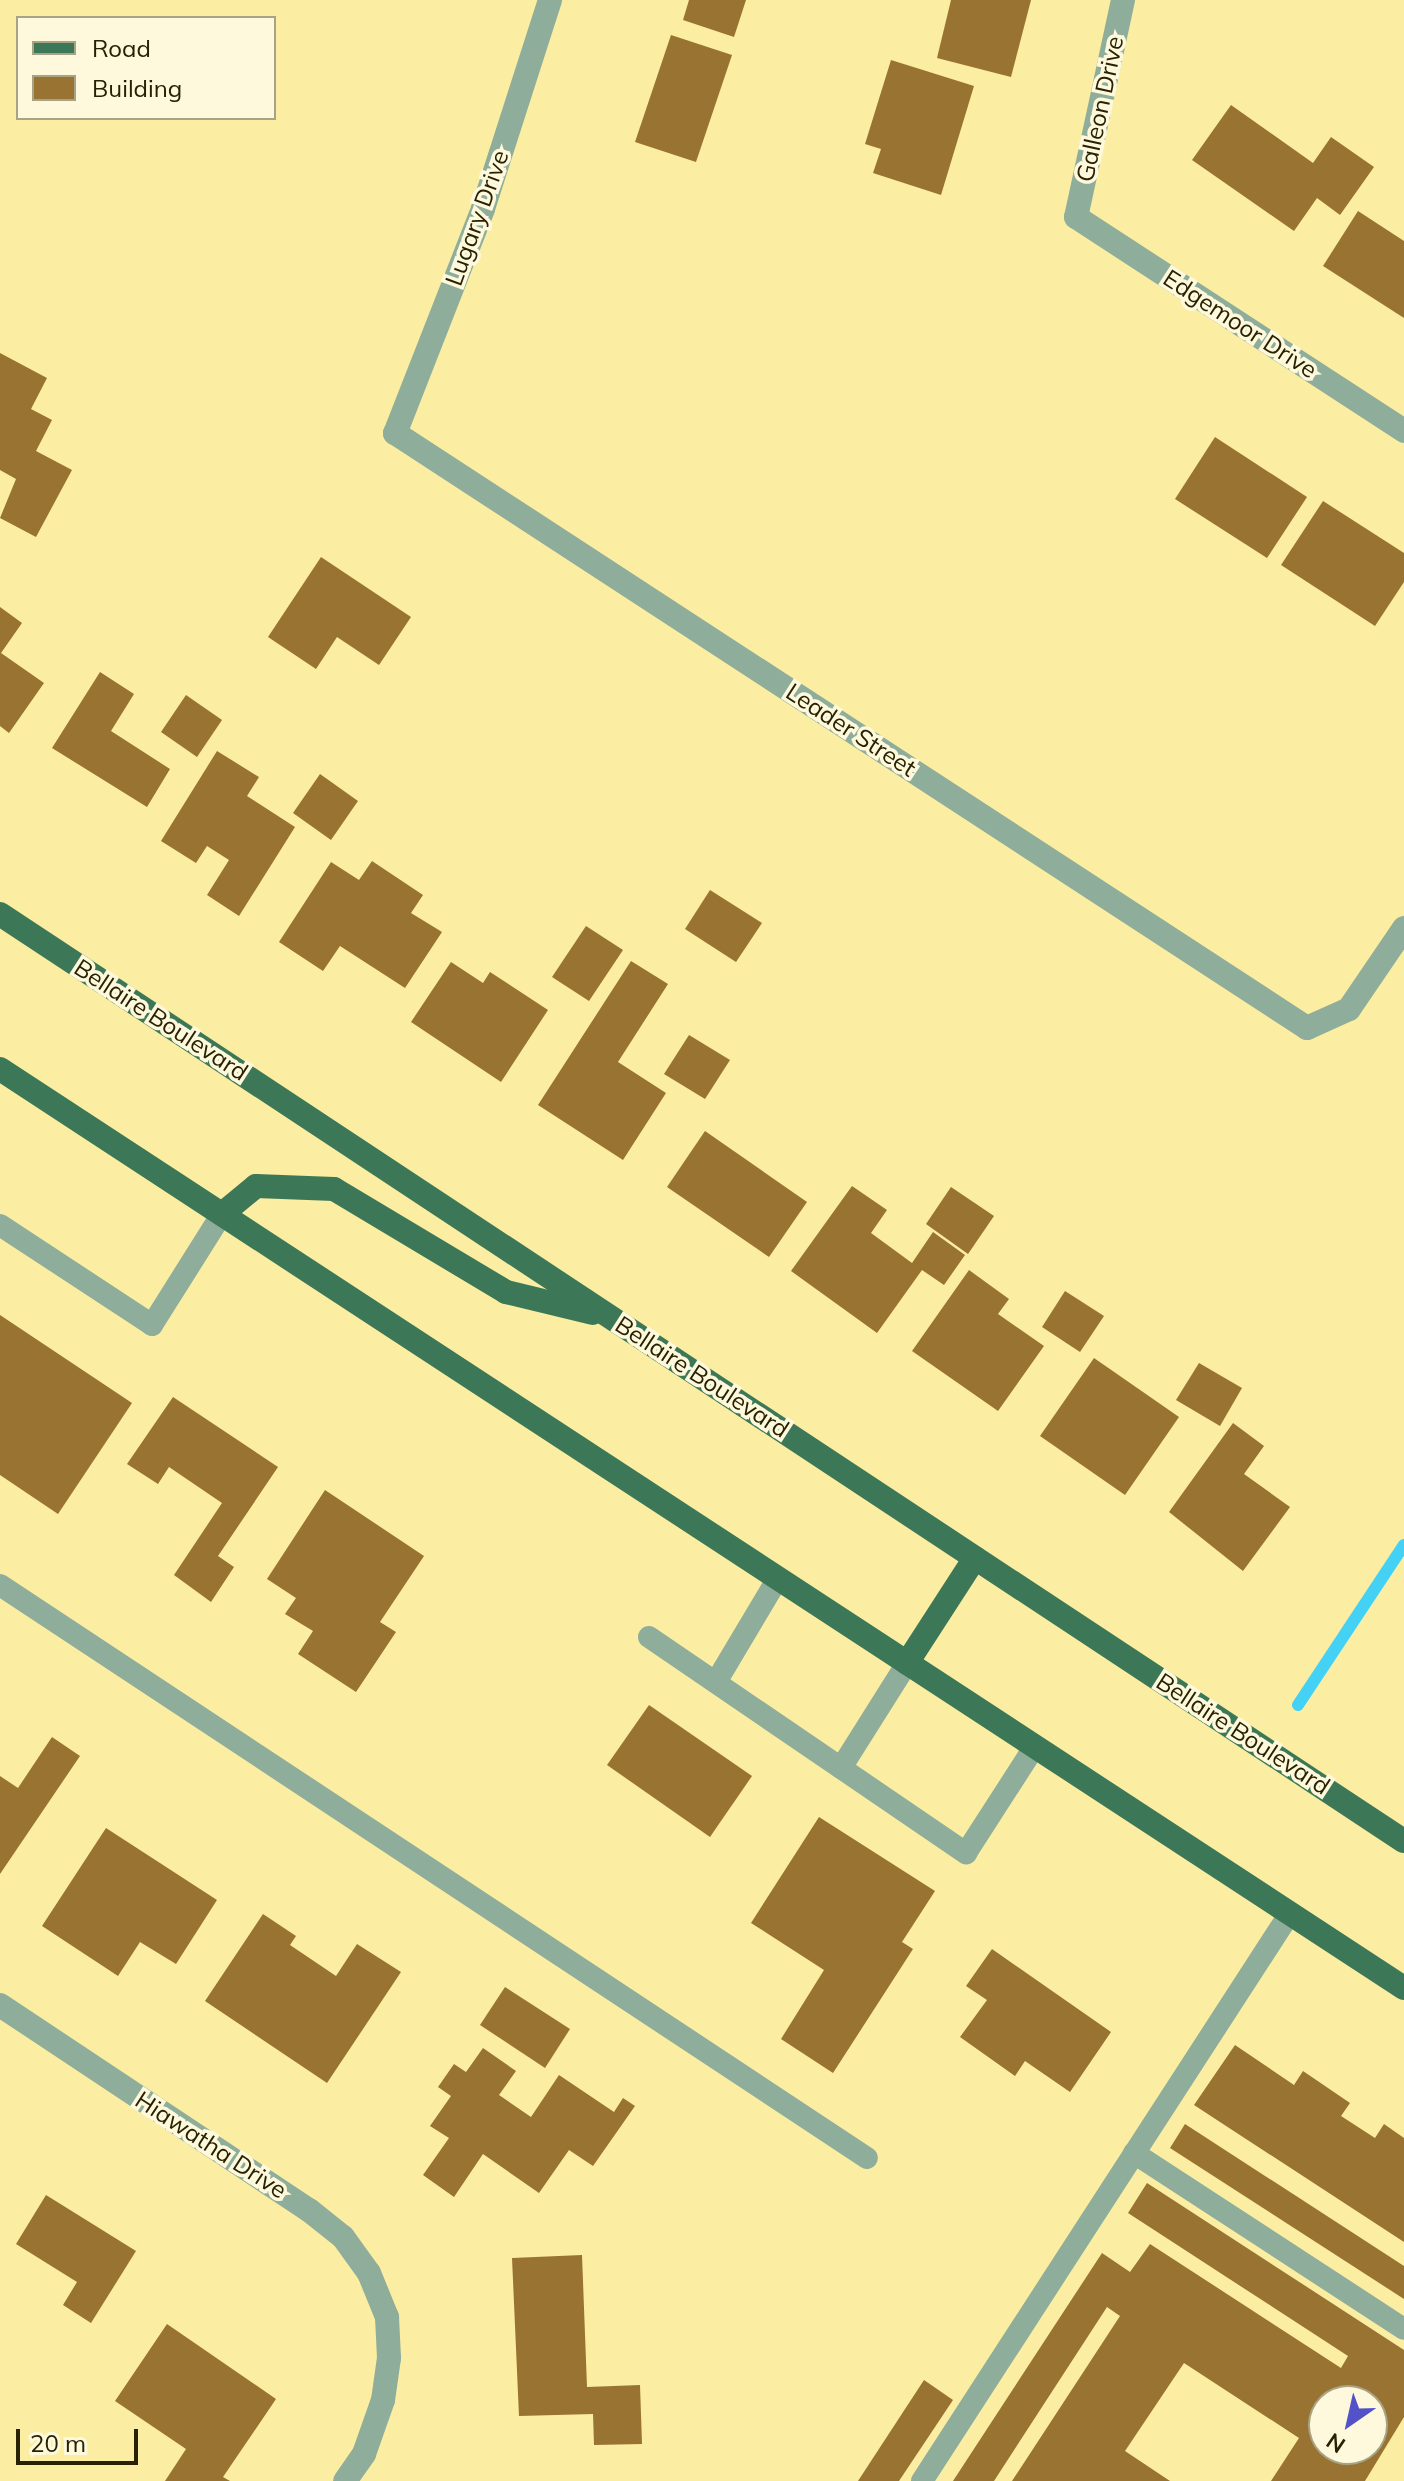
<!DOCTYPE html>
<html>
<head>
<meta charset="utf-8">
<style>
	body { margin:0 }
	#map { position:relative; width:1404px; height:2481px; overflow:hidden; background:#fbeda1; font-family:Mulish,sans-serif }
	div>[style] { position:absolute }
	.stream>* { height:12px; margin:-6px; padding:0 6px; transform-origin:6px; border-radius:6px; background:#43d2f6 }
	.building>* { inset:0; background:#997331 }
	.lane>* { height:22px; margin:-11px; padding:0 11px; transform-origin:11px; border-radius:11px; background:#8ead9b }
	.street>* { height:24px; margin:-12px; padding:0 12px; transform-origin:12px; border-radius:12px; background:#8ead9b }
	.primary>* { height:24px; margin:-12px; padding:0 12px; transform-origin:12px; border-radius:12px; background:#3c7858 }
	span { translate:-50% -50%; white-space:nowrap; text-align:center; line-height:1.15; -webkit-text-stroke:7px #fef9dc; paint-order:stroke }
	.street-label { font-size:24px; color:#282203 }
	.legend { position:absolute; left:16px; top:16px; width:260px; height:104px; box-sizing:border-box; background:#fef9dc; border:2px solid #a8a385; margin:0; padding:10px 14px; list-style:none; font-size:24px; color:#282203 }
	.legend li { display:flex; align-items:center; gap:16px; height:40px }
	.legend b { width:40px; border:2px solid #a8a385 }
	.north { position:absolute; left:1308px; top:2385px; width:80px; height:80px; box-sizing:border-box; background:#fef9dc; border:2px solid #a8a385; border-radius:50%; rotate:214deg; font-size:22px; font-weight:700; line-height:32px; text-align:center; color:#282203 }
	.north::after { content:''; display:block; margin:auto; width:28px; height:36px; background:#5452c9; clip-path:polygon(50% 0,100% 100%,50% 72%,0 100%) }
	.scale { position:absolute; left:16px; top:2429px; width:122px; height:36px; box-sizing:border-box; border:4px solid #282203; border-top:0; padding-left:10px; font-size:24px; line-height:28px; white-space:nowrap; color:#282203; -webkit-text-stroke:6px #fef9dc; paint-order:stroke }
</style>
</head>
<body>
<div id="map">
	<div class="stream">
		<i style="left:1298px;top:1705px;width:192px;rotate:-56.5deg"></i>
	</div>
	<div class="building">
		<i style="clip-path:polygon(689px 0,746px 0,734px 37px,683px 20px)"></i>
		<i style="clip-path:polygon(951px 0,1031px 0,1011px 77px,937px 58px)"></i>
		<i style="clip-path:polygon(671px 35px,732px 55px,696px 162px,635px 142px)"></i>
		<i style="clip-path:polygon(891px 60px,974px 86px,941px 195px,873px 173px,881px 149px,865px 144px)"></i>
		<i style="clip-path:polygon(1231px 105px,1313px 163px,1331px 137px,1374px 167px,1340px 215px,1317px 198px,1294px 231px,1192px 160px)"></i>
		<i style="clip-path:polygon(1358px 211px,1404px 241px,1404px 318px,1323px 266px)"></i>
		<i style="clip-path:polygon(0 353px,47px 378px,31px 409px,52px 420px,36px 451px,72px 470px,36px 537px,0 518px,16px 479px,0 470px)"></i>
		<i style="clip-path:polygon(1215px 437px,1307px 497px,1267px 558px,1175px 499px)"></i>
		<i style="clip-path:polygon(1323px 501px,1404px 553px,1404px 582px,1375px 626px,1281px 565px)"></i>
		<i style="clip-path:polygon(321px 557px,411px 617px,379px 665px,337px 637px,316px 669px,268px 637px)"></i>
		<i style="clip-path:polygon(0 607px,22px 623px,1px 653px,44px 683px,9px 733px,0 726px)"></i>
		<i style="clip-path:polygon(100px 672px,134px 694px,111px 731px,170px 769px,147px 807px,52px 748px)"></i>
		<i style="clip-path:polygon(186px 695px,222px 720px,197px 757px,161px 732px)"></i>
		<i style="clip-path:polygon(217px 751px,259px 777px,247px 796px,295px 827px,239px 916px,207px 895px,229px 860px,207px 846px,196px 863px,161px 841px)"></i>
		<i style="clip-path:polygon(320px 774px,358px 801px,331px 840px,293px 813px)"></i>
		<i style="clip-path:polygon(372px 861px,423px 895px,411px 913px,442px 932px,405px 988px,340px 946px,323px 971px,279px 942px,331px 862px,359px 880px)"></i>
		<i style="clip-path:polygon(710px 890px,762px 923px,736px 962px,685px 929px)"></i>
		<i style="clip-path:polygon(586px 926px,623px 950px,589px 1001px,552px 977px)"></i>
		<i style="clip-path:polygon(631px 961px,668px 984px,618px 1062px,666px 1093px,623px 1160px,538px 1105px)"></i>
		<i style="clip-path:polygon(451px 962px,483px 983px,490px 972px,548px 1010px,501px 1082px,411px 1022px)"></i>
		<i style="clip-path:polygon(689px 1035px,730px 1060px,705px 1099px,664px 1074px)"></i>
		<i style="clip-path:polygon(705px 1131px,807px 1202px,769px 1257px,667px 1187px)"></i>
		<i style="clip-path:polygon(852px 1186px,887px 1210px,871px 1233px,912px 1263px,933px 1232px,965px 1255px,944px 1285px,922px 1270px,877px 1333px,791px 1271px)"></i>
		<i style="clip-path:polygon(951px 1187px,994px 1216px,968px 1254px,926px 1224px)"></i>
		<i style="clip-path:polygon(969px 1270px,1009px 1299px,998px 1314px,1044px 1346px,998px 1411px,912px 1351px)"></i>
		<i style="clip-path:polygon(1065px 1291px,1104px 1316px,1080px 1352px,1042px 1327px)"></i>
		<i style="clip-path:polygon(0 1315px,132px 1403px,58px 1514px,0 1475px)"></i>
		<i style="clip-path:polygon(1094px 1358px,1179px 1417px,1125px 1495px,1040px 1436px)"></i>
		<i style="clip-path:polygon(1199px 1363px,1242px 1388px,1220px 1426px,1176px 1400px)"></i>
		<i style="clip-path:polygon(173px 1397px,278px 1467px,218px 1556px,234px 1567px,211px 1602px,174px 1575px,222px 1503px,169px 1467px,158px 1484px,127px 1464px)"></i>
		<i style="clip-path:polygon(1233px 1423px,1264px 1446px,1244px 1474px,1290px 1507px,1243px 1571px,1169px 1512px)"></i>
		<i style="clip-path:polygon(325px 1490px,424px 1556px,380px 1622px,396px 1632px,356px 1692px,298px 1654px,313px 1631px,285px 1614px,296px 1598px,267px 1579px)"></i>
		<i style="clip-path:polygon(649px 1705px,752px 1776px,710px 1837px,607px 1765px)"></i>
		<i style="clip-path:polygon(52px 1737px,80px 1756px,0 1874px,0 1776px,18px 1788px)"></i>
		<i style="clip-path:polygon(819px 1817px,935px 1891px,902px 1942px,913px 1949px,833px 2073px,781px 2039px,824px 1970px,751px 1923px)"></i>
		<i style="clip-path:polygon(106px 1828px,217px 1900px,176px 1964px,140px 1942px,118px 1976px,42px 1926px)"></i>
		<i style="clip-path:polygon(263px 1914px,296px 1936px,290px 1945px,336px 1976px,357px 1944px,401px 1972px,327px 2083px,205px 2001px)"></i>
		<i style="clip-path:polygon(992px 1949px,1111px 2032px,1070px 2092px,1025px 2061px,1015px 2076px,960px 2037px,987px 2000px,966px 1986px)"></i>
		<i style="clip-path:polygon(505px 1987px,570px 2029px,545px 2068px,480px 2025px)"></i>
		<i style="clip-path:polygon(1235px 2045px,1294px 2085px,1303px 2071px,1350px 2103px,1341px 2116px,1375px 2138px,1384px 2124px,1404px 2138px,1404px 2242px,1194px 2105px)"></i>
		<i style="clip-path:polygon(483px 2048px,516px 2071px,499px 2095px,531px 2117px,559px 2075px,614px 2112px,623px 2098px,635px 2106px,593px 2166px,569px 2150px,539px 2193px,483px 2154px,454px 2197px,423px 2175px,449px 2138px,430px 2126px,451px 2096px,438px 2087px,454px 2064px,466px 2072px)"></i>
		<i style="clip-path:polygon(1185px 2124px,1404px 2266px,1404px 2299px,1170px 2148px)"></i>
		<i style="clip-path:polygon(evenodd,1147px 2183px,1404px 2350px,1404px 2417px,1365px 2481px,1271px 2481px,1299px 2438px,1184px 2363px,1125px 2451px,1170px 2481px,1012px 2481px,1120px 2316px,1107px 2307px,994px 2481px,953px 2481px,1102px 2253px,1130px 2272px,1150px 2244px,1341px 2368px,1348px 2356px,1128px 2213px,1147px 2183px,1324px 2401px,1372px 2401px,1372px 2449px,1324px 2449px,1324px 2401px)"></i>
		<i style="clip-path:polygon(46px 2195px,136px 2251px,91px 2323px,63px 2305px,77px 2282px,16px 2244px)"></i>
		<i style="clip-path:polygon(582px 2255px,587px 2387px,640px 2385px,642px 2444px,594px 2445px,593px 2414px,519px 2416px,512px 2258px)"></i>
		<i style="clip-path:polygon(167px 2324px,276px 2399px,223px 2477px,230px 2481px,165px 2481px,186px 2449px,115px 2401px)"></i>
		<i style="clip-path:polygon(924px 2380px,953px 2400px,899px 2481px,858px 2481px)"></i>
	</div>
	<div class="lane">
		<i style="left:0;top:1225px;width:182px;rotate:33.3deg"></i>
		<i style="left:152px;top:1325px;width:131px;rotate:-57.8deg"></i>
		<i style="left:0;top:1585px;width:1039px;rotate:33.46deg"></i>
		<i style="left:649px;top:1637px;width:384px;rotate:34.3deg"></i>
		<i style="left:966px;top:1853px;width:127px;rotate:-57.2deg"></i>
		<i style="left:716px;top:1682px;width:121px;rotate:-59.2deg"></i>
		<i style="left:841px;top:1768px;width:124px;rotate:-57.8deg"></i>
		<i style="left:1134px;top:2153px;width:322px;rotate:33.1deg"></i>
		<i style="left:922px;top:2481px;width:677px;rotate:-57.06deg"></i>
	</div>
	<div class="street">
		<i style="left:550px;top:0;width:219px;rotate:107.8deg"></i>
		<i style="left:483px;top:209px;width:241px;rotate:111.4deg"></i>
		<i style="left:395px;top:433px;width:1089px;rotate:33.12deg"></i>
		<i style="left:1307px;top:1028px;width:46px;rotate:-24.3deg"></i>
		<i style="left:1349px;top:1009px;width:98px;rotate:-55.8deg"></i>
		<i style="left:1123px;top:0;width:222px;rotate:102.2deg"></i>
		<i style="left:1076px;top:217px;width:392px;rotate:33.1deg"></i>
		<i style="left:0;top:2005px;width:371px;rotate:33.6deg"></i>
		<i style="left:309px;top:2210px;width:43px;rotate:38.5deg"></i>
		<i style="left:343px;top:2237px;width:44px;rotate:54.2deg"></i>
		<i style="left:369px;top:2273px;width:48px;rotate:67.8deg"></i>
		<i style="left:387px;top:2317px;width:41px;rotate:87.2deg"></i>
		<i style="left:389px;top:2358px;width:42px;rotate:98.1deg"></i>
		<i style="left:383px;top:2400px;width:57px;rotate:109.4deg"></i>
		<i style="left:364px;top:2454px;width:33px;rotate:125deg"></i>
	</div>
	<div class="primary">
		<i style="left:0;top:914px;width:1682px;rotate:33.44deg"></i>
		<i style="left:0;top:1069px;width:1678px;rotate:33.21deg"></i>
		<i style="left:222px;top:1214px;width:44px;rotate:-39.5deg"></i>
		<i style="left:256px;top:1186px;width:78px;rotate:2.2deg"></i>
		<i style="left:334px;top:1189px;width:200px;rotate:30.9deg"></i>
		<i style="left:506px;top:1292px;width:89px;rotate:13.6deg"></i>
		<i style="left:907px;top:1663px;width:125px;rotate:-57.1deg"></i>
	</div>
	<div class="street-label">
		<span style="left:1100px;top:109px;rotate:-78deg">Galleon Drive</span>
		<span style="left:477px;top:218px;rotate:-70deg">Lugary Drive</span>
		<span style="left:1240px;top:324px;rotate:33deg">Edgemoor Drive</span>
		<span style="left:851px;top:730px;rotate:33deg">Leader Street</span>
		<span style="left:161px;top:1020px;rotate:33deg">Bellaire Boulevard</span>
		<span style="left:702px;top:1377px;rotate:33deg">Bellaire Boulevard</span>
		<span style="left:1243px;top:1734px;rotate:33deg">Bellaire Boulevard</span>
		<span style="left:211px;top:2145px;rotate:33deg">Hiawatha Drive</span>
	</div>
	<ul class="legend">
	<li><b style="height:10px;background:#3c7858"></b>Road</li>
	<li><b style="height:22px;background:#997331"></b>Building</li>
	</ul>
	<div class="north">N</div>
	<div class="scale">20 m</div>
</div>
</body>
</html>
